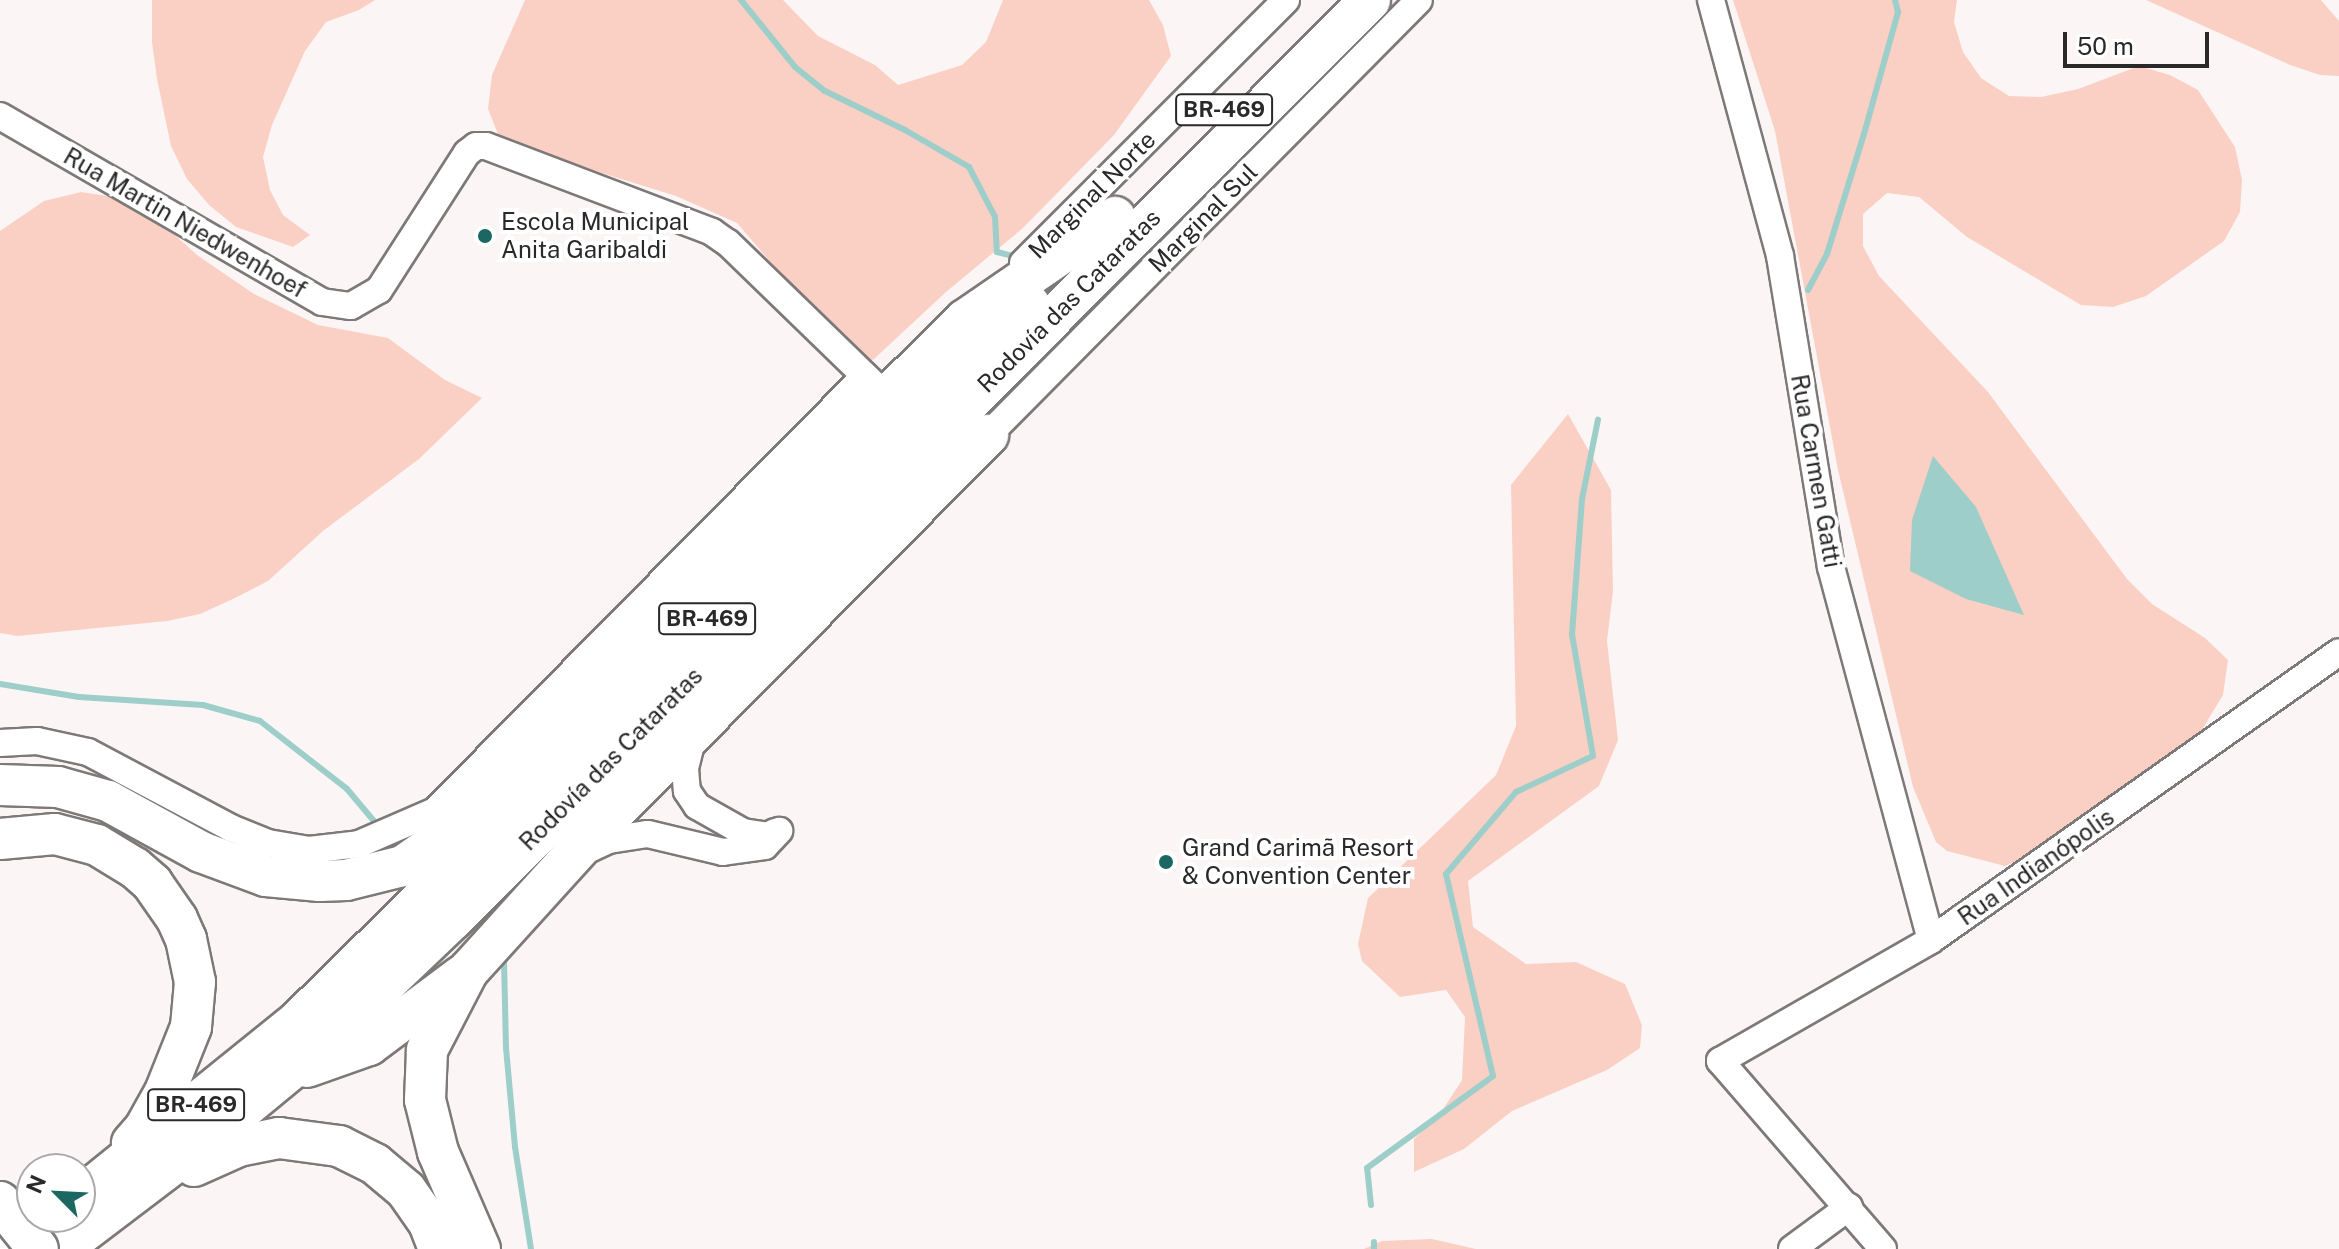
<!DOCTYPE html>
<html>
<head>
<meta charset="utf-8">
<style>
	body { margin:0 }
	#map { position:relative; width:2339px; height:1249px; overflow:hidden; background:#fbf6f5; font-family:"Public Sans",sans-serif }
	div>[style] { position:absolute }
	.green>* { inset:0; background:#fad0c4 }
	.water>* { inset:0; background:#9dcec9 }
	.stream>* { height:6px; margin:-3px; padding:0 3px; transform-origin:3px; border-radius:3px; background:#9dcec9 }
	.roads { filter:drop-shadow(2px 0 #7d7978) drop-shadow(-2px 0 #7d7978) drop-shadow(0 2px #7d7978) drop-shadow(0 -2px #7d7978) }
	.minor>* { height:26px; margin:-13px; padding:0 13px; transform-origin:13px; border-radius:13px; background:#fff }
	.highway>* { height:40px; margin:-20px; padding:0 20px; transform-origin:20px; border-radius:20px; background:#fff }
	.bridges { filter:drop-shadow(2px 0 #7d7978) drop-shadow(-2px 0 #7d7978) drop-shadow(0 2px #7d7978) drop-shadow(0 -2px #7d7978) }
	.highway-bridge>* { height:40px; margin:-20px; padding:0 20px; transform-origin:20px; border-radius:20px; background:#fff }
	.dots>* { width:22px; height:22px; translate:-50% -50%; box-sizing:border-box; border:4px solid #fff; border-radius:50% }
	span { translate:-50% -50%; white-space:nowrap; text-align:center; line-height:1.15; -webkit-text-stroke:8px #fff; paint-order:stroke }
	.shield-label span { padding:2px 6px; background:#fff; border:2px solid; border-radius:6px; -webkit-text-stroke-width:0 }
	.shield-label { font-size:22px; color:#2a2828; font-weight:700 }
	.street-label { font-size:24px; color:#2a2828 }
	.poi-label { font-size:24px; color:#2a2828 }
	.left { translate:0 -50%; text-align:left }
	.north { position:absolute; left:16px; top:1153px; width:80px; height:80px; box-sizing:border-box; background:#fff; border:2px solid #aaa9a9; border-radius:50%; rotate:294deg; font-size:22px; font-weight:700; line-height:32px; text-align:center; color:#2a2828 }
	.north::after { content:''; display:block; margin:auto; width:28px; height:36px; background:#1b6761; clip-path:polygon(50% 0,100% 100%,50% 72%,0 100%) }
	.scale { position:absolute; left:2063px; top:32px; width:146px; height:36px; box-sizing:border-box; border:4px solid #2a2828; border-top:0; padding-left:10px; font-size:24px; line-height:28px; white-space:nowrap; color:#2a2828; -webkit-text-stroke:6px #fff; paint-order:stroke }
</style>
</head>
<body>
<div id="map">
	<div class="green">
		<i style="clip-path:polygon(152px 0,375px 0,359px 10px,326px 22px,305px 51px,272px 125px,263px 157px,270px 190px,283px 215px,310px 235px,293px 247px,236px 227px,209px 205px,187px 179px,171px 146px,157px 79px,152px 42px)"></i>
		<i style="clip-path:polygon(525px 0,783px 0,818px 36px,875px 65px,898px 85px,962px 65px,986px 42px,1003px 0,1149px 0,1163px 25px,1171px 56px,1114px 135px,1023px 228px,946px 292px,874px 359px,864px 363px,848px 337px,779px 272px,737px 223px,676px 196px,557px 159px,526px 154px,500px 139px,488px 109px,492px 75px)"></i>
		<i style="clip-path:polygon(1733px 0,1957px 0,1954px 22px,1963px 52px,1981px 78px,2009px 96px,2041px 97px,2078px 89px,2139px 66px,2170px 75px,2198px 90px,2235px 147px,2242px 180px,2240px 212px,2224px 241px,2146px 296px,2113px 307px,2081px 305px,1967px 237px,1919px 197px,1887px 193px,1863px 214px,1863px 246px,1879px 276px,1988px 392px,2127px 579px,2152px 604px,2205px 638px,2228px 660px,2223px 695px,2191px 748px,2066px 839px,2005px 866px,1947px 851px,1936px 842px,1913px 787px,1838px 470px,1775px 131px)"></i>
		<i style="clip-path:polygon(2146px 0,2321px 0,2339px 21px,2339px 76px,2320px 75px,2290px 65px)"></i>
		<i style="clip-path:polygon(81px 192px,114px 197px,146px 209px,197px 255px,254px 294px,318px 325px,388px 338px,445px 380px,482px 398px,419px 459px,323px 531px,268px 581px,235px 598px,200px 614px,167px 621px,18px 636px,0 633px,0 231px,44px 201px)"></i>
		<i style="clip-path:polygon(1568px 414px,1611px 490px,1613px 591px,1607px 641px,1618px 740px,1599px 786px,1468px 881px,1473px 927px,1526px 964px,1576px 962px,1625px 984px,1642px 1025px,1640px 1048px,1607px 1070px,1512px 1111px,1464px 1149px,1414px 1172px,1414px 1139px,1440px 1114px,1462px 1080px,1465px 1017px,1446px 990px,1400px 997px,1362px 961px,1358px 944px,1368px 898px,1496px 775px,1516px 726px,1511px 485px)"></i>
		<i style="clip-path:polygon(1432px 1239px,1476px 1249px,1364px 1249px,1382px 1241px)"></i>
	</div>
	<div class="water">
		<i style="clip-path:polygon(1933px 456px,1976px 507px,2024px 615px,1966px 599px,1910px 571px,1912px 520px)"></i>
	</div>
	<div class="stream">
		<i style="left:741px;top:0;width:86px;rotate:51.1deg"></i>
		<i style="left:795px;top:67px;width:38px;rotate:39deg"></i>
		<i style="left:825px;top:91px;width:89px;rotate:26deg"></i>
		<i style="left:905px;top:130px;width:74px;rotate:30deg"></i>
		<i style="left:969px;top:167px;width:56px;rotate:62.5deg"></i>
		<i style="left:995px;top:217px;width:35px;rotate:87deg"></i>
		<i style="left:997px;top:252px;width:16px;rotate:14deg"></i>
		<i style="left:1808px;top:290px;width:41px;rotate:-62.2deg"></i>
		<i style="left:1827px;top:254px;width:126px;rotate:-72.9deg"></i>
		<i style="left:1864px;top:134px;width:127px;rotate:-74.4deg"></i>
		<i style="left:1898px;top:12px;width:12px;rotate:-104deg"></i>
		<i style="left:0;top:684px;width:80px;rotate:9.3deg"></i>
		<i style="left:79px;top:697px;width:124px;rotate:3.7deg"></i>
		<i style="left:203px;top:705px;width:59px;rotate:15.7deg"></i>
		<i style="left:260px;top:721px;width:110px;rotate:38deg"></i>
		<i style="left:347px;top:789px;width:50px;rotate:49.9deg"></i>
		<i style="left:504px;top:960px;width:88px;rotate:88.7deg"></i>
		<i style="left:506px;top:1048px;width:99px;rotate:84.8deg"></i>
		<i style="left:515px;top:1147px;width:103px;rotate:81.1deg"></i>
		<i style="left:1371px;top:1205px;width:37px;rotate:-96deg"></i>
		<i style="left:1367px;top:1168px;width:156px;rotate:-36.1deg"></i>
		<i style="left:1493px;top:1076px;width:207px;rotate:-103.1deg"></i>
		<i style="left:1446px;top:874px;width:108px;rotate:-49.5deg"></i>
		<i style="left:1516px;top:792px;width:85px;rotate:-25.1deg"></i>
		<i style="left:1593px;top:756px;width:123px;rotate:-99.8deg"></i>
		<i style="left:1572px;top:635px;width:136px;rotate:-85.8deg"></i>
		<i style="left:1582px;top:499px;width:81px;rotate:-78.6deg"></i>
		<i style="left:1374px;top:1242px;width:7px;rotate:90deg"></i>
	</div>
	<div class="roads">
		<div class="minor">
			<i style="left:1711px;top:0;width:265px;rotate:74.9deg"></i>
			<i style="left:1780px;top:256px;width:315px;rotate:80.7deg"></i>
			<i style="left:1831px;top:567px;width:386px;rotate:75deg"></i>
			<i style="left:0;top:116px;width:372px;rotate:30deg"></i>
			<i style="left:322px;top:302px;width:29px;rotate:8deg"></i>
			<i style="left:351px;top:306px;width:32px;rotate:-30deg"></i>
			<i style="left:379px;top:290px;width:163px;rotate:-57.3deg"></i>
			<i style="left:467px;top:153px;width:11px;rotate:-38deg"></i>
			<i style="left:476px;top:146px;width:10px"></i>
			<i style="left:486px;top:146px;width:242px;rotate:20.8deg"></i>
			<i style="left:712px;top:232px;width:19px;rotate:35deg"></i>
			<i style="left:728px;top:243px;width:221px;rotate:44.1deg"></i>
			<i style="left:1023px;top:263px;width:372px;rotate:-45deg"></i>
			<i style="left:988px;top:435px;width:612px;rotate:-45.26deg"></i>
			<i style="left:693px;top:736px;width:34px;rotate:104deg"></i>
			<i style="left:685px;top:769px;width:22px;rotate:85deg"></i>
			<i style="left:687px;top:791px;width:18px;rotate:56deg"></i>
			<i style="left:697px;top:806px;width:53px;rotate:29.5deg"></i>
			<i style="left:743px;top:832px;width:25px;rotate:9deg"></i>
			<i style="left:768px;top:836px;width:8px;rotate:-30deg"></i>
			<i style="left:0;top:743px;width:37px;rotate:-3deg"></i>
			<i style="left:37px;top:741px;width:52px;rotate:12.2deg"></i>
			<i style="left:88px;top:752px;width:162px;rotate:28deg"></i>
			<i style="left:231px;top:828px;width:40px;rotate:22deg"></i>
			<i style="left:268px;top:843px;width:42px;rotate:9.7deg"></i>
			<i style="left:309px;top:850px;width:50px;rotate:-6.8deg"></i>
			<i style="left:359px;top:844px;width:83px;rotate:-23.5deg"></i>
			<i style="left:435px;top:811px;width:612px;rotate:-45.33deg"></i>
			<i style="left:583px;top:852px;width:29px;rotate:-25deg"></i>
			<i style="left:609px;top:840px;width:39px;rotate:-9deg"></i>
			<i style="left:648px;top:834px;width:77px;rotate:13.5deg"></i>
			<i style="left:723px;top:852px;width:42px;rotate:-8.1deg"></i>
			<i style="left:765px;top:846px;width:21px;rotate:-47deg"></i>
			<i style="left:1792px;top:1249px;width:71px;rotate:-36.4deg"></i>
			<i style="left:1883px;top:1249px;width:249px;rotate:-130.9deg"></i>
			<i style="left:1720px;top:1061px;width:243px;rotate:-29.8deg"></i>
			<i style="left:1931px;top:940px;width:499px;rotate:-35.2deg"></i>
		</div>
		<div class="highway">
			<i style="left:0;top:785px;width:58px;rotate:2deg"></i>
			<i style="left:58px;top:787px;width:52px;rotate:15.6deg"></i>
			<i style="left:108px;top:801px;width:106px;rotate:28.7deg"></i>
			<i style="left:201px;top:852px;width:69px;rotate:20.3deg"></i>
			<i style="left:266px;top:876px;width:54px;rotate:5.3deg"></i>
			<i style="left:320px;top:881px;width:26px;rotate:-2deg"></i>
			<i style="left:346px;top:880px;width:59px;rotate:-13.8deg"></i>
			<i style="left:403px;top:866px;width:35px;rotate:-35deg"></i>
			<i style="left:432px;top:846px;width:749px;rotate:-44.62deg"></i>
			<i style="left:965px;top:320px;width:182px;rotate:-34.5deg"></i>
			<i style="left:0;top:839px;width:55px;rotate:-5.2deg"></i>
			<i style="left:55px;top:834px;width:43px;rotate:14.7deg"></i>
			<i style="left:97px;top:845px;width:44px;rotate:31.2deg"></i>
			<i style="left:135px;top:868px;width:23px;rotate:41deg"></i>
			<i style="left:152px;top:883px;width:44px;rotate:55.2deg"></i>
			<i style="left:177px;top:919px;width:22px;rotate:66deg"></i>
			<i style="left:186px;top:939px;width:44px;rotate:78.2deg"></i>
			<i style="left:195px;top:982px;width:45px;rotate:95.1deg"></i>
			<i style="left:191px;top:1027px;width:70px;rotate:111.8deg"></i>
			<i style="left:165px;top:1092px;width:41px;rotate:119.1deg"></i>
			<i style="left:145px;top:1128px;width:20px;rotate:131deg"></i>
			<i style="left:307px;top:1067px;width:66px;rotate:-19.5deg"></i>
			<i style="left:369px;top:1045px;width:114px;rotate:-36.8deg"></i>
			<i style="left:194px;top:1166px;width:49px;rotate:-24deg"></i>
			<i style="left:239px;top:1146px;width:41px;rotate:-11.3deg"></i>
			<i style="left:279px;top:1138px;width:61px;rotate:7.6deg"></i>
			<i style="left:339px;top:1146px;width:40px;rotate:26.6deg"></i>
			<i style="left:375px;top:1164px;width:40px;rotate:40deg"></i>
			<i style="left:406px;top:1190px;width:40px;rotate:55.1deg"></i>
			<i style="left:429px;top:1223px;width:28px;rotate:69deg"></i>
			<i style="left:80px;top:1197px;width:282px;rotate:-38.9deg"></i>
			<i style="left:299px;top:1020px;width:1023px;rotate:-44.49deg"></i>
			<i style="left:11px;top:1249px;width:54px;rotate:-36.7deg"></i>
			<i style="left:61px;top:1249px;width:193px;rotate:-37.2deg"></i>
			<i style="left:215px;top:1132px;width:140px;rotate:-39.5deg"></i>
			<i style="left:323px;top:1043px;width:180px;rotate:-43.6deg"></i>
			<i style="left:453px;top:919px;width:1298px;rotate:-45.06deg"></i>
			<i style="left:480px;top:1249px;width:106px;rotate:-113.4deg"></i>
			<i style="left:438px;top:1152px;width:54px;rotate:-104deg"></i>
			<i style="left:425px;top:1100px;width:50px;rotate:-87.7deg"></i>
			<i style="left:427px;top:1050px;width:89px;rotate:-62.6deg"></i>
			<i style="left:468px;top:971px;width:174px;rotate:-47.8deg"></i>
			<i style="left:585px;top:842px;width:573px;rotate:-45.28deg"></i>
		</div>
	</div>
	<div class="bridges">
		<div class="highway-bridge">
			<i style="left:0;top:1202px;width:60px;rotate:51deg"></i>
		</div>
	</div>
	<div class="dots">
		<i style="left:485px;top:236px;background:#1b6761"></i>
		<i style="left:1166px;top:862px;background:#1b6761"></i>
	</div>
	<div class="shield-label">
		<span style="left:1224px;top:110px">BR-469</span>
		<span style="left:707px;top:619px">BR-469</span>
		<span style="left:196px;top:1105px">BR-469</span>
	</div>
	<div class="street-label">
		<span style="left:1092px;top:195px;rotate:-45deg">Marginal Norte</span>
		<span style="left:1203px;top:218px;rotate:-45deg">Marginal Sul</span>
		<span style="left:185px;top:223px;rotate:30deg">Rua Martin Niedwenhoef</span>
		<span style="left:1069px;top:301px;rotate:-45deg">Rodovía das Cataratas</span>
		<span style="left:1816px;top:471px;rotate:80deg">Rua Carmen Gatti</span>
		<span style="left:611px;top:759px;rotate:-45deg">Rodovía das Cataratas</span>
		<span style="left:2036px;top:867px;rotate:-35deg">Rua Indianópolis</span>
	</div>
	<div class="poi-label">
		<span class="left" style="left:501px;top:236px">Escola Municipal<br>Anita Garibaldi</span>
		<span class="left" style="left:1182px;top:862px">Grand Carimã Resort<br>&amp; Convention Center</span>
	</div>
	<div class="north">N</div>
	<div class="scale">50 m</div>
</div>
</body>
</html>
